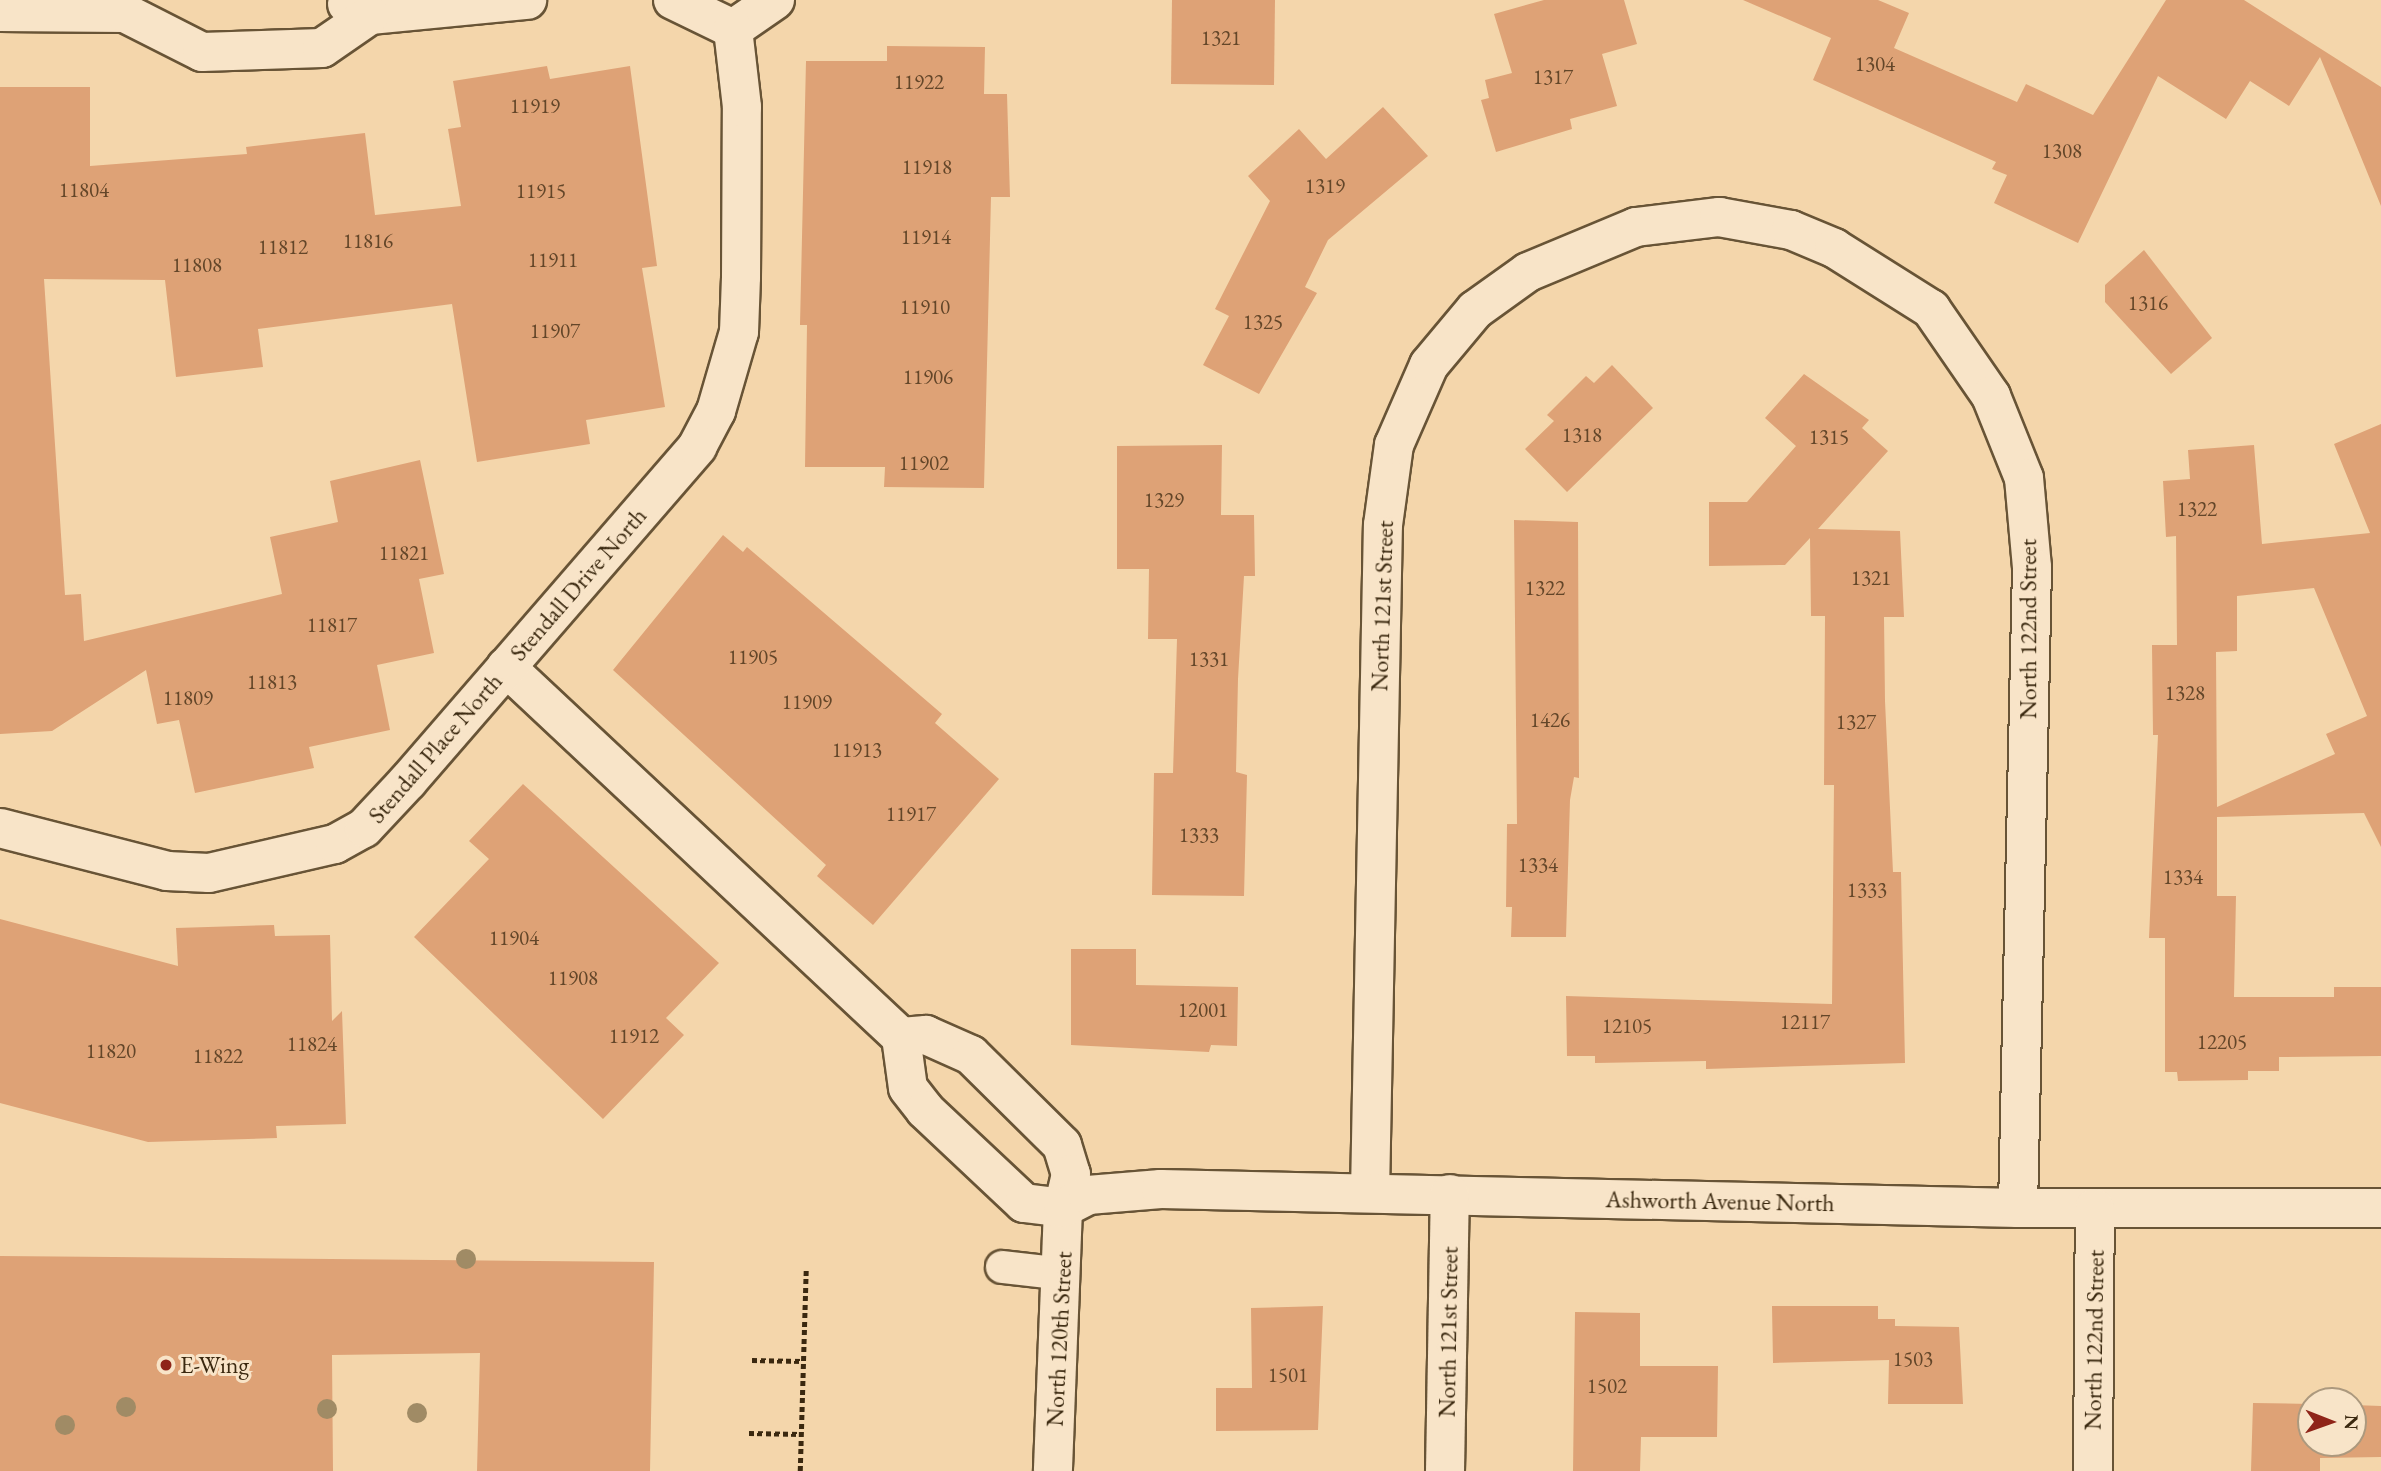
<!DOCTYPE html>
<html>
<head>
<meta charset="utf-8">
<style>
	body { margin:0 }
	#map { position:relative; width:2381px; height:1471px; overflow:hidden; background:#f4d6ab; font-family:"EB Garamond",serif }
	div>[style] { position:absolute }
	.building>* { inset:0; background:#dea276 }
	.path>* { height:4.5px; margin-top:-2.25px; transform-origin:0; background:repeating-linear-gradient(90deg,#3a280f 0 5px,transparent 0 8.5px) }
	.roads { filter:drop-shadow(2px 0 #685436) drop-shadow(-2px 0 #685436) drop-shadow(0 2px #685436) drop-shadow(0 -2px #685436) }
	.service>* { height:32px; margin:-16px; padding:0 16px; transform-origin:16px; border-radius:16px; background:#f8e4c8 }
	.minor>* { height:38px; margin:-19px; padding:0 19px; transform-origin:19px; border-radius:19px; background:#f8e4c8 }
	.trees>* { width:20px; height:20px; margin:-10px; border-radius:50%; background:#a08b65 }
	.dots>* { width:19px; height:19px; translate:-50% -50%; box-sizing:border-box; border:4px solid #f8e4c8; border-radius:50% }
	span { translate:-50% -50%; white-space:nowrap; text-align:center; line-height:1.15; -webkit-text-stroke:6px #f8e4c8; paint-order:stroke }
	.number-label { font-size:21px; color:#634629 }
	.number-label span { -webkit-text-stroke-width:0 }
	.street-label { font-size:24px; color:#3a280f }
	.poi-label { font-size:24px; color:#3a280f }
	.left { translate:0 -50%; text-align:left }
	.north { position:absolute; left:2297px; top:1387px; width:70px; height:70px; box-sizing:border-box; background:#f8e4c8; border:2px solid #ac997e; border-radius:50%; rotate:91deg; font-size:19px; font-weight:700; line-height:28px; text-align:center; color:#3a280f }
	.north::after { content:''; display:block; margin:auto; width:24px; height:32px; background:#8f2418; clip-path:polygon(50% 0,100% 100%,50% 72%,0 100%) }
</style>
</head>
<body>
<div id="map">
	<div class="building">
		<i style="clip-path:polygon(1172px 0,1275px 0,1274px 85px,1171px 84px)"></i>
		<i style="clip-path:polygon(1544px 0,1624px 0,1637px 44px,1602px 54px,1617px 106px,1570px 119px,1572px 129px,1496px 152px,1481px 100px,1489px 98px,1485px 80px,1512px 73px,1494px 14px)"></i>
		<i style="clip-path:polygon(1743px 0,1878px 0,1909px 13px,1894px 48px,2017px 102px,2026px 84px,2093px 115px,2166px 0,2244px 0,2381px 87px,2381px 206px,2320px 57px,2289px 106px,2250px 81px,2226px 119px,2158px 76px,2078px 243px,1994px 203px,2007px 175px,1992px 169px,1996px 162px,1813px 80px,1831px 38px)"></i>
		<i style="clip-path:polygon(887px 46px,985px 47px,984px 94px,1007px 94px,1010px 197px,991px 197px,984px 488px,884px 487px,885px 467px,805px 467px,807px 325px,800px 325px,806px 61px,887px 61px)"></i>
		<i style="clip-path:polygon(547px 66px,550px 79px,630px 66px,657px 266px,642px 268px,665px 407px,586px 420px,590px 444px,477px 462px,452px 304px,258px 329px,263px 367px,176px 377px,165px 280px,44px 279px,65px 595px,81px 594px,84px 641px,282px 594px,270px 537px,338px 522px,330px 481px,420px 460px,444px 574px,419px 579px,434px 653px,377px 665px,390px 730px,309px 747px,314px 768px,195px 793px,179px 720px,157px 724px,146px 670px,52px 731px,0 734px,0 87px,90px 87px,90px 166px,247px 154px,246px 147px,365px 133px,375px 215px,461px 206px,448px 129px,461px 127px,453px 81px)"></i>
		<i style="clip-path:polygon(1383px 107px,1428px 156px,1328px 240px,1305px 287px,1317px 293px,1259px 394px,1203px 365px,1229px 316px,1215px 309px,1270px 201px,1248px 176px,1299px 129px,1326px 159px)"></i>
		<i style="clip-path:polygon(2144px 250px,2212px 338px,2171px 374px,2105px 302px,2105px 285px)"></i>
		<i style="clip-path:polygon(1612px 365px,1653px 408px,1567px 492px,1525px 449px,1554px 421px,1547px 415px,1586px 376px,1594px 383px)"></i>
		<i style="clip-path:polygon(1804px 374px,1869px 420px,1862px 428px,1888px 451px,1818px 529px,1900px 531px,1904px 617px,1884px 617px,1885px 701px,1893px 872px,1901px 872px,1905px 1063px,1706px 1069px,1706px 1061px,1595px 1063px,1595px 1056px,1567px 1056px,1566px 996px,1832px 1004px,1834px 785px,1824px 785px,1825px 616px,1811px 616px,1810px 538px,1785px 565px,1709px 566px,1709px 502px,1747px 502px,1796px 446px,1765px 418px)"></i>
		<i style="clip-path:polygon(evenodd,2381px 424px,2381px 847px,2364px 813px,2217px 817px,2217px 896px,2236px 896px,2234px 997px,2334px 997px,2334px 987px,2381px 987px,2381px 1056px,2279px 1057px,2279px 1071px,2248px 1071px,2248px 1080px,2178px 1081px,2177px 1072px,2165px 1072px,2165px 938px,2149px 938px,2158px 735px,2153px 735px,2152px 645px,2177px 645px,2176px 536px,2166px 537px,2163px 481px,2190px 479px,2188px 450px,2254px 445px,2262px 544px,2370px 533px,2334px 444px,2381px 424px,2314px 588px,2367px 716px,2326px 734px,2335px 754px,2217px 807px,2216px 652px,2237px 651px,2237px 596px,2314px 588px)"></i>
		<i style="clip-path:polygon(1222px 445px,1221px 515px,1254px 515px,1255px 576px,1244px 576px,1238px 679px,1236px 772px,1247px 775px,1244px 896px,1152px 895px,1154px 773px,1173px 773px,1177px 639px,1148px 639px,1149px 569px,1117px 569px,1117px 446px)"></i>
		<i style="clip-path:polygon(1514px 520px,1578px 522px,1579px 778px,1574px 777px,1570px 800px,1566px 937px,1511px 937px,1512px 907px,1506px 907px,1507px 824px,1517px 824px)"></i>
		<i style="clip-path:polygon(723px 535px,743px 552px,747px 547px,942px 714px,935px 723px,999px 779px,873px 925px,817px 876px,826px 865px,613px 670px)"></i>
		<i style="clip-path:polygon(523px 784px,719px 963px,666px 1018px,684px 1035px,603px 1119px,414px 937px,489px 859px,469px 841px)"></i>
		<i style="clip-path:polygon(0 919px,178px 966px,176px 928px,274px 925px,275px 936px,330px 935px,332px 1021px,342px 1011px,346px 1124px,276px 1126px,277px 1138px,148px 1142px,0 1103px)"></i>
		<i style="clip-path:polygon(1071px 949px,1136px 949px,1136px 985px,1238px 987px,1237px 1046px,1211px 1045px,1209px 1052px,1071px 1045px)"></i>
		<i style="clip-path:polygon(0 1256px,654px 1262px,650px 1471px,477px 1471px,480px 1353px,332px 1355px,333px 1471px,0 1471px)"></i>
		<i style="clip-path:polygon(1323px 1306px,1318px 1430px,1216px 1431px,1216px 1388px,1252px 1388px,1251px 1308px)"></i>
		<i style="clip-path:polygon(1772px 1306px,1878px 1306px,1878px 1319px,1895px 1319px,1895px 1326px,1959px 1327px,1963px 1404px,1888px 1404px,1889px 1360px,1773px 1363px)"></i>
		<i style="clip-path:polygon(1575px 1312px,1640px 1313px,1640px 1366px,1718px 1366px,1717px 1437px,1641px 1437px,1640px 1471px,1573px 1471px)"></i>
		<i style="clip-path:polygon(2253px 1403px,2311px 1404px,2311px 1443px,2353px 1443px,2353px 1405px,2381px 1406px,2381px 1457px,2320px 1458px,2320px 1471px,2251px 1471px)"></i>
	</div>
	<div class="path">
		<i style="left:752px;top:1360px;width:51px;rotate:1.1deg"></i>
		<i style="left:749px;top:1433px;width:52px;rotate:1.1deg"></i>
		<i style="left:800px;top:1471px;width:201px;rotate:-88.3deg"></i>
	</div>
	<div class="roads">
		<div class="service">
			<i style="left:1002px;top:1267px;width:61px;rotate:6.5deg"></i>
		</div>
		<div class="minor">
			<i style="left:673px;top:0;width:67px;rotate:25.8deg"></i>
			<i style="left:347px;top:4px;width:25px;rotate:26deg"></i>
			<i style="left:370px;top:15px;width:158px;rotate:-5.5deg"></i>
			<i style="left:0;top:12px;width:125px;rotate:0.5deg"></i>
			<i style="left:125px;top:13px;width:86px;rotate:26.9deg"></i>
			<i style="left:202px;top:52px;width:120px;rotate:-1.9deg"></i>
			<i style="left:322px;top:48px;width:58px;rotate:-34.5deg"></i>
			<i style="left:733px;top:29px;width:51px;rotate:-34.6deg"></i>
			<i style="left:506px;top:667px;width:541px;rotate:43.13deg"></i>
			<i style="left:901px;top:1037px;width:25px;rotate:-5deg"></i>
			<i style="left:926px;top:1035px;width:49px;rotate:24deg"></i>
			<i style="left:971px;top:1055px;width:128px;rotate:44.7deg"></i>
			<i style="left:1062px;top:1145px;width:30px;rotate:73deg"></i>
			<i style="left:1071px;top:1174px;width:35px;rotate:103deg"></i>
			<i style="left:1063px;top:1208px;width:263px;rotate:92.2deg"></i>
			<i style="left:0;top:828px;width:172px;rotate:14.4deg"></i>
			<i style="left:167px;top:871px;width:42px;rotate:2.7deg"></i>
			<i style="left:209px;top:873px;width:129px;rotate:-13deg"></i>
			<i style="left:335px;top:844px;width:33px;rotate:-29deg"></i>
			<i style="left:364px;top:828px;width:64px;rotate:-46.9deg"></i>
			<i style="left:408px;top:781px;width:442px;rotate:-49.1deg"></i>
			<i style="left:697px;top:447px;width:41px;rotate:-62.2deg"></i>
			<i style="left:716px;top:411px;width:82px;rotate:-73.8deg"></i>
			<i style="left:739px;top:332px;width:55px;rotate:-87.9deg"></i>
			<i style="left:741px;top:277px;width:170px;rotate:-89.7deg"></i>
			<i style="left:742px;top:107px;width:79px;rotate:-96.6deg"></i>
			<i style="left:901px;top:1037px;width:51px;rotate:82.2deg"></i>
			<i style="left:908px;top:1088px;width:28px;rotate:52deg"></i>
			<i style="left:925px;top:1110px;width:136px;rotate:43.2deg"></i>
			<i style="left:1024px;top:1203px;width:39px;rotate:7deg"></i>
			<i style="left:1370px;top:1193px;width:668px;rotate:-88.89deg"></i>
			<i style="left:1383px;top:525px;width:81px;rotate:-82.2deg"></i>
			<i style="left:1394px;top:445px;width:87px;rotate:-66.4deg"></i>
			<i style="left:1429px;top:365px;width:72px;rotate:-50.1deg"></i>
			<i style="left:1475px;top:310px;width:65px;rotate:-35.6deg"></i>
			<i style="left:1528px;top:272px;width:117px;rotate:-22.6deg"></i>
			<i style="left:1636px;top:227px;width:84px;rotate:-6.9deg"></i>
			<i style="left:1719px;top:217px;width:73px;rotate:10.2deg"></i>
			<i style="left:1791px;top:230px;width:47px;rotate:22.7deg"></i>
			<i style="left:1834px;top:248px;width:115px;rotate:32.2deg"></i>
			<i style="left:1931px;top:309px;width:106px;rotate:55.4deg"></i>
			<i style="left:1991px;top:396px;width:88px;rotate:68.1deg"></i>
			<i style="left:2024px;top:478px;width:89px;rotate:84.9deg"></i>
			<i style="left:2032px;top:567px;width:641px;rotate:91.25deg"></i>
			<i style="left:1063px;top:1208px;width:28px;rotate:-27deg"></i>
			<i style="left:1088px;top:1195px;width:73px;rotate:-4.7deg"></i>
			<i style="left:1161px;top:1189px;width:857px;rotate:1.27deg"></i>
			<i style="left:2018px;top:1208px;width:363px"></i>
			<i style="left:1445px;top:1471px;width:277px;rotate:-89deg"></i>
			<i style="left:2093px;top:1471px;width:263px;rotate:-89.6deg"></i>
		</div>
	</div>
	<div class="trees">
		<i style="left:466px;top:1259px"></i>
		<i style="left:126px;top:1407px"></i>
		<i style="left:327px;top:1409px"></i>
		<i style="left:417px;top:1413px"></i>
		<i style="left:65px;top:1425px"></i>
	</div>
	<div class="dots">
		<i style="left:166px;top:1365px;background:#8f2418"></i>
	</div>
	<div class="number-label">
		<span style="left:1221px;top:38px">1321</span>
		<span style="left:1875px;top:64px">1304</span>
		<span style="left:1553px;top:77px">1317</span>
		<span style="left:919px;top:82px">11922</span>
		<span style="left:535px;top:106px">11919</span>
		<span style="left:2062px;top:151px">1308</span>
		<span style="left:927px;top:167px">11918</span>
		<span style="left:1325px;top:186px">1319</span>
		<span style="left:84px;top:190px">11804</span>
		<span style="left:541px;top:191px">11915</span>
		<span style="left:926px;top:237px">11914</span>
		<span style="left:368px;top:241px">11816</span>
		<span style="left:283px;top:247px">11812</span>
		<span style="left:553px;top:260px">11911</span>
		<span style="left:197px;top:265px">11808</span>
		<span style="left:2148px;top:303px">1316</span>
		<span style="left:925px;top:307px">11910</span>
		<span style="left:1263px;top:322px">1325</span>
		<span style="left:555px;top:331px">11907</span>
		<span style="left:928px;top:377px">11906</span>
		<span style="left:1582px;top:435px">1318</span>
		<span style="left:1829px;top:437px">1315</span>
		<span style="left:924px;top:463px">11902</span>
		<span style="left:1164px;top:500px">1329</span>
		<span style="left:2197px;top:509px">1322</span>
		<span style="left:404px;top:553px">11821</span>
		<span style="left:1871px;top:578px">1321</span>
		<span style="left:1545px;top:588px">1322</span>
		<span style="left:332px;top:625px">11817</span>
		<span style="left:753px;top:657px">11905</span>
		<span style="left:1209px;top:659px">1331</span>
		<span style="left:272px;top:682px">11813</span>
		<span style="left:2185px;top:693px">1328</span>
		<span style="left:188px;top:698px">11809</span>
		<span style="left:807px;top:702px">11909</span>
		<span style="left:1550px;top:720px">1426</span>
		<span style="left:1856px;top:722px">1327</span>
		<span style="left:857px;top:750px">11913</span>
		<span style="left:911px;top:814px">11917</span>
		<span style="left:1199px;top:835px">1333</span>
		<span style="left:1538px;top:865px">1334</span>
		<span style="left:2183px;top:877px">1334</span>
		<span style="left:1867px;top:890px">1333</span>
		<span style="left:514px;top:938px">11904</span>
		<span style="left:573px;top:978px">11908</span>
		<span style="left:1203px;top:1010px">12001</span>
		<span style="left:1805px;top:1022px">12117</span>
		<span style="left:1627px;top:1026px">12105</span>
		<span style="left:634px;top:1036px">11912</span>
		<span style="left:2222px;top:1042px">12205</span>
		<span style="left:312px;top:1044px">11824</span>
		<span style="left:111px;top:1051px">11820</span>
		<span style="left:218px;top:1056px">11822</span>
		<span style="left:1913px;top:1359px">1503</span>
		<span style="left:1288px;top:1375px">1501</span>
		<span style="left:1607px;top:1386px">1502</span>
	</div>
	<div class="street-label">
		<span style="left:578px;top:584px;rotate:-49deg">Stendall Drive North</span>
		<span style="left:1382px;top:606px;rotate:-88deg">North 121st Street</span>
		<span style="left:2028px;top:629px;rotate:-90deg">North 122nd Street</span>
		<span style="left:435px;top:748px;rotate:-49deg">Stendall Place North</span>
		<span style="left:1720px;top:1201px;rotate:1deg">Ashworth Avenue North</span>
		<span style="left:1448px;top:1332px;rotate:-89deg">North 121st Street</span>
		<span style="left:1059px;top:1339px;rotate:-87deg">North 120th Street</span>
		<span style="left:2094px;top:1340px;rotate:-89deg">North 122nd Street</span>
	</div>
	<div class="poi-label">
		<span class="left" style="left:180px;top:1365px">E-Wing</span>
	</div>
	<div class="north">N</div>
</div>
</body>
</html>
